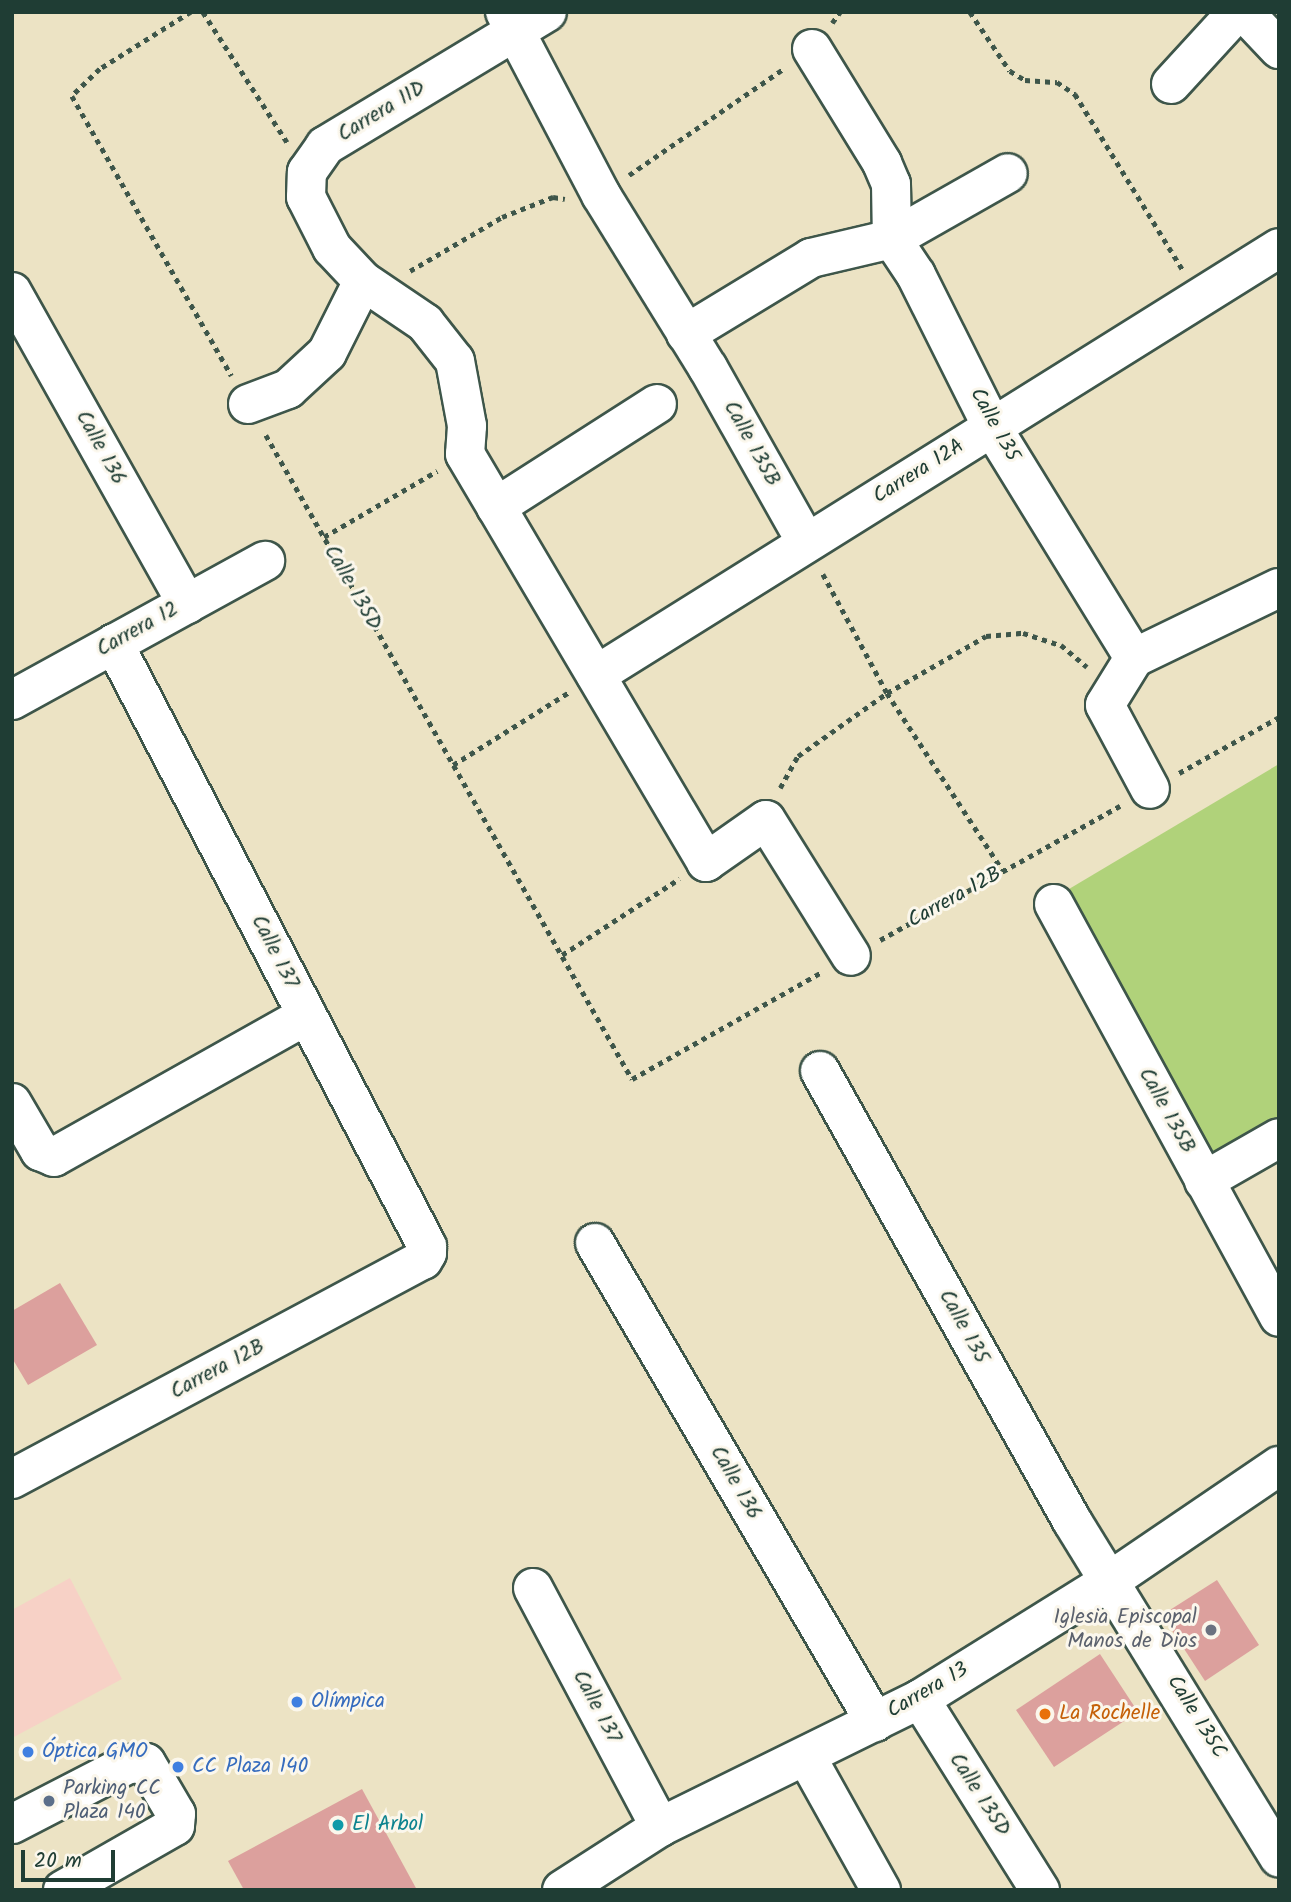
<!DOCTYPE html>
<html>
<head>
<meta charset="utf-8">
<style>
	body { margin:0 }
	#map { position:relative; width:1291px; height:1902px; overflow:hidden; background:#ece3c4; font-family:Kalam,sans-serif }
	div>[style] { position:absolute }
	.built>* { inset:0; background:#f7d1c6 }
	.green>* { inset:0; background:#b0d27a }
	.building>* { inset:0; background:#dca09d }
	.path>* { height:4.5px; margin-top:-2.25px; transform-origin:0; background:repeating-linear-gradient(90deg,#3e564a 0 5px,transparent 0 10px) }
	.roads { filter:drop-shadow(2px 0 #3e564a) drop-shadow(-2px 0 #3e564a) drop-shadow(0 2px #3e564a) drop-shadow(0 -2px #3e564a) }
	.minor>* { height:38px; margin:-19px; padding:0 19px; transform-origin:19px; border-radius:19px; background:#fff }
	.dots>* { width:19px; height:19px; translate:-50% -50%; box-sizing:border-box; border:4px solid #fbf7ec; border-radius:50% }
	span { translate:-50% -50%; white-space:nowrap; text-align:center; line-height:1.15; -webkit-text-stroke:6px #fbf7ec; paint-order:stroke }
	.street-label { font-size:21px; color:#1f3d34 }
	.worship-label { font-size:21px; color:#5b616d }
	.right { translate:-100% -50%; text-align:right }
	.shop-label { font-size:21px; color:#366cbe }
	.left { translate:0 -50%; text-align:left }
	.food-label { font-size:21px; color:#c56008 }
	.service-label { font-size:21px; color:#4e5e75 }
	.culture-label { font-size:21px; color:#0d838f }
	.frame { position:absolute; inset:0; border:14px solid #1f3d34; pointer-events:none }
	.scale { position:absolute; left:21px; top:1850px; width:94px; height:32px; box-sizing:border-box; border:4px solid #1f3d34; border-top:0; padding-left:9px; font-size:21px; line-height:24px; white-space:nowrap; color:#1f3d34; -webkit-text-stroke:5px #fbf7ec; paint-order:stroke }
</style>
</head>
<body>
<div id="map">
	<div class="built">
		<i style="clip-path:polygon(70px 1578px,122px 1679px,12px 1738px,12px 1610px)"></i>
	</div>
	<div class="green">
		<i style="clip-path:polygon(1279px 764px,1279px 1125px,1213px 1162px,1069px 889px)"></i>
	</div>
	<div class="building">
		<i style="clip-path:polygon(60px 1283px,97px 1345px,28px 1385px,12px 1358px,12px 1311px)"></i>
		<i style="clip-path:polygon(1217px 1580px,1259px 1645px,1205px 1681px,1162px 1615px)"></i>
		<i style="clip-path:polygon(1100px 1654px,1138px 1712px,1054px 1767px,1016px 1710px)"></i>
		<i style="clip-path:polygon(362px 1789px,417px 1890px,244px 1890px,228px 1861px)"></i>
	</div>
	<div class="path">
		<i style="left:191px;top:12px;width:107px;rotate:147.9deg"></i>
		<i style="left:100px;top:69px;width:39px;rotate:136deg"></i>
		<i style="left:72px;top:96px;width:322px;rotate:60.3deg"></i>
		<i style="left:203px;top:12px;width:155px;rotate:57.1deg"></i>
		<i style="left:970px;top:12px;width:71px;rotate:55.9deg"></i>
		<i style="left:1010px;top:71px;width:17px;rotate:31deg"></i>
		<i style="left:1025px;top:80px;width:32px;rotate:4deg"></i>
		<i style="left:1057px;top:82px;width:22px;rotate:34deg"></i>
		<i style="left:1075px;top:94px;width:206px;rotate:58.5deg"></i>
		<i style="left:832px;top:23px;width:14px;rotate:-54deg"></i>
		<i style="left:629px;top:175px;width:187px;rotate:-34.5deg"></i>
		<i style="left:410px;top:271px;width:107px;rotate:-30.4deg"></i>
		<i style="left:502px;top:217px;width:55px;rotate:-21.4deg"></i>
		<i style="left:553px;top:197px;width:12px;rotate:9deg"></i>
		<i style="left:266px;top:435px;width:741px;rotate:60.39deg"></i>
		<i style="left:632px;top:1079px;width:216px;rotate:-29.4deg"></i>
		<i style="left:324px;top:537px;width:131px;rotate:-30.3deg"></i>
		<i style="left:823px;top:574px;width:135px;rotate:61.7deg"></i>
		<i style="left:887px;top:693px;width:212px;rotate:56.9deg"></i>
		<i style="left:453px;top:765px;width:136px;rotate:-32.1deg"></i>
		<i style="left:1179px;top:773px;width:115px;rotate:-29.2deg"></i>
		<i style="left:780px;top:788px;width:37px;rotate:-61deg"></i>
		<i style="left:798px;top:756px;width:109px;rotate:-35.3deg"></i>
		<i style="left:887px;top:693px;width:114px;rotate:-29.9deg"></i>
		<i style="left:986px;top:636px;width:37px;rotate:-5deg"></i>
		<i style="left:1023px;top:633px;width:40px;rotate:18deg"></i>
		<i style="left:1061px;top:645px;width:34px;rotate:40deg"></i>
		<i style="left:880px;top:940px;width:275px;rotate:-29.2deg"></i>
		<i style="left:562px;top:955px;width:140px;rotate:-33deg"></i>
	</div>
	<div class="roads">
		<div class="minor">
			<i style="left:505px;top:12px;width:207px;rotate:62.3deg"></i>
			<i style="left:601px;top:195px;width:203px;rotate:58.3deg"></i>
			<i style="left:708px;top:368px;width:200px;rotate:60.6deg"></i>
			<i style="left:1244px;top:12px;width:51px;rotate:46.6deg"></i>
			<i style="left:812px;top:49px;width:134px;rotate:58.4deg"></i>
			<i style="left:882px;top:163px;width:23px;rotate:67deg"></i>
			<i style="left:891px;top:184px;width:55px;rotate:89deg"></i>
			<i style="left:892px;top:239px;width:43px;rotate:56.3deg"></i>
			<i style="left:916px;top:275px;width:170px;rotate:63.4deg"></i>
			<i style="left:992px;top:427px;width:271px;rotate:58.4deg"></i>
			<i style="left:1134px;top:658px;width:55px;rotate:121.7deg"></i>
			<i style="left:1105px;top:705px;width:95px;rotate:61.8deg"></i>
			<i style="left:1171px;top:84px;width:98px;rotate:-47.5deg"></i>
			<i style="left:363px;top:281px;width:75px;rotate:34.1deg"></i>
			<i style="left:425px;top:323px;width:48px;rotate:51.7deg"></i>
			<i style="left:455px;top:361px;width:66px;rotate:79.5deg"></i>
			<i style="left:467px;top:426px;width:28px;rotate:94deg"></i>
			<i style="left:465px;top:454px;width:474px;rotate:59.4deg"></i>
			<i style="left:706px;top:862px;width:73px;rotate:-35deg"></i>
			<i style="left:766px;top:820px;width:160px;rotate:58deg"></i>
			<i style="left:12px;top:292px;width:358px;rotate:60.7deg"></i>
			<i style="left:686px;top:334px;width:146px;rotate:-31.3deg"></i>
			<i style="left:811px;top:258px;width:83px;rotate:-13.2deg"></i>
			<i style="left:892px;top:239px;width:133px;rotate:-29.6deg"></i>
			<i style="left:248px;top:404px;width:43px;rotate:-20.6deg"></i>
			<i style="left:288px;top:389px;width:53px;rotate:-42.7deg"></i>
			<i style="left:327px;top:353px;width:80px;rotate:-63.4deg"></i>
			<i style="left:363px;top:281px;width:45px;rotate:-133.2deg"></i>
			<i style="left:332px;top:248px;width:57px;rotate:-117deg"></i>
			<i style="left:306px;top:197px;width:25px;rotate:-88deg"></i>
			<i style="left:307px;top:172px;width:32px;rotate:-55deg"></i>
			<i style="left:325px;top:146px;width:259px;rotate:-31.1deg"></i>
			<i style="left:496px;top:507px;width:191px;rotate:-32.6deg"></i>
			<i style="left:1134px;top:658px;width:161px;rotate:-25.8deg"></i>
			<i style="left:596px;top:675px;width:805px;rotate:-32.01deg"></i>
			<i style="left:12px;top:700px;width:289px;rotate:-28.8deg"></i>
			<i style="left:1054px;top:904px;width:470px;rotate:61.4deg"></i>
			<i style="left:820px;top:1071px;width:516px;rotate:60.75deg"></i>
			<i style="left:1072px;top:1521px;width:395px;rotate:58.4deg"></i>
			<i style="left:12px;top:1103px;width:56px;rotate:59.7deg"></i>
			<i style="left:40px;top:1151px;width:15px;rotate:23deg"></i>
			<i style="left:54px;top:1157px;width:290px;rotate:-29.3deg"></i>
			<i style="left:1204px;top:1181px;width:86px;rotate:-29.8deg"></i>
			<i style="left:595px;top:1243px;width:555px;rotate:59.69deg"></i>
			<i style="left:12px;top:1479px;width:466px;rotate:-28.1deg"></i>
			<i style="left:423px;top:1260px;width:8px;rotate:-60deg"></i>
			<i style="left:427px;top:1253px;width:7px;rotate:-90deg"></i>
			<i style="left:427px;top:1246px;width:679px;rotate:-117.47deg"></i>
			<i style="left:533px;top:1588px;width:271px;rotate:62deg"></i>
			<i style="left:920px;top:1699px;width:226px;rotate:57.9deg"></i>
			<i style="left:806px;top:1756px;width:154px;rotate:60.8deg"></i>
			<i style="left:12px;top:1824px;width:131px;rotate:-27.3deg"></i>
			<i style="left:128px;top:1764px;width:18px;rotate:-3deg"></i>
			<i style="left:146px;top:1763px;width:59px;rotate:59.5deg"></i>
			<i style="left:176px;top:1814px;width:12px;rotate:95deg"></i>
			<i style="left:175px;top:1826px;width:129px;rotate:150.3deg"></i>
			<i style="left:562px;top:1890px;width:117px;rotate:-32.7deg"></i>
			<i style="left:660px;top:1827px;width:290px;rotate:-26.2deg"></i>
			<i style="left:920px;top:1699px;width:225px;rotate:-31.9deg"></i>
			<i style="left:1111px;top:1580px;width:203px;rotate:-34.2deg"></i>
		</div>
	</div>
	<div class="dots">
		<i style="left:1211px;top:1630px;background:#6b7280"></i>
		<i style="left:297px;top:1702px;background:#3f7fe0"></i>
		<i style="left:1045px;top:1714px;background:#e8710a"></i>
		<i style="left:28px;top:1752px;background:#3f7fe0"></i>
		<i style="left:178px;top:1767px;background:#3f7fe0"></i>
		<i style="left:49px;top:1801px;background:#5c6f8a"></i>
		<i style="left:338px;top:1825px;background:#0f9aa8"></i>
	</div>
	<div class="street-label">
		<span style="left:382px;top:112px;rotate:-31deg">Carrera 11D</span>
		<span style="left:994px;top:425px;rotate:61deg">Calle 135</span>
		<span style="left:751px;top:444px;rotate:61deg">Calle 135B</span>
		<span style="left:100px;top:448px;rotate:61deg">Calle 136</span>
		<span style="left:919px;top:472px;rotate:-32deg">Carrera 12A</span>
		<span style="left:352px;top:588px;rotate:60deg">Calle 135D</span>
		<span style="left:138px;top:630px;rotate:-29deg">Carrera 12</span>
		<span style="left:955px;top:898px;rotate:-29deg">Carrera 12B</span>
		<span style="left:274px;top:952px;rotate:63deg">Calle 137</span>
		<span style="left:1166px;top:1111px;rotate:61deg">Calle 135B</span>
		<span style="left:963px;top:1327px;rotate:61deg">Calle 135</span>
		<span style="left:218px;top:1370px;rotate:-28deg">Carrera 12B</span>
		<span style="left:735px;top:1483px;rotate:60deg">Calle 136</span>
		<span style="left:928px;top:1691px;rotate:-30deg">Carrera 13</span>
		<span style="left:596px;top:1707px;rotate:62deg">Calle 137</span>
		<span style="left:1196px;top:1717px;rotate:58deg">Calle 135C</span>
		<span style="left:979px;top:1795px;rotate:57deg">Calle 135D</span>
	</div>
	<div class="worship-label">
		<span class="right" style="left:1197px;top:1630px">Iglesia Episcopal<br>Manos de Dios</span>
	</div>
	<div class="shop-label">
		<span class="left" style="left:311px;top:1702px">Olímpica</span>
		<span class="left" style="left:42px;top:1752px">Óptica GMO</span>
		<span class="left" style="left:192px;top:1767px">CC Plaza 140</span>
	</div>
	<div class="food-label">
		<span class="left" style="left:1059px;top:1714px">La Rochelle</span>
	</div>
	<div class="service-label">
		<span class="left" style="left:63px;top:1801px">Parking CC<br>Plaza 140</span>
	</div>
	<div class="culture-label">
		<span class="left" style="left:352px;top:1825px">El Arbol</span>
	</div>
	<div class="frame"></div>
	<div class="scale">20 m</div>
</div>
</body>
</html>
